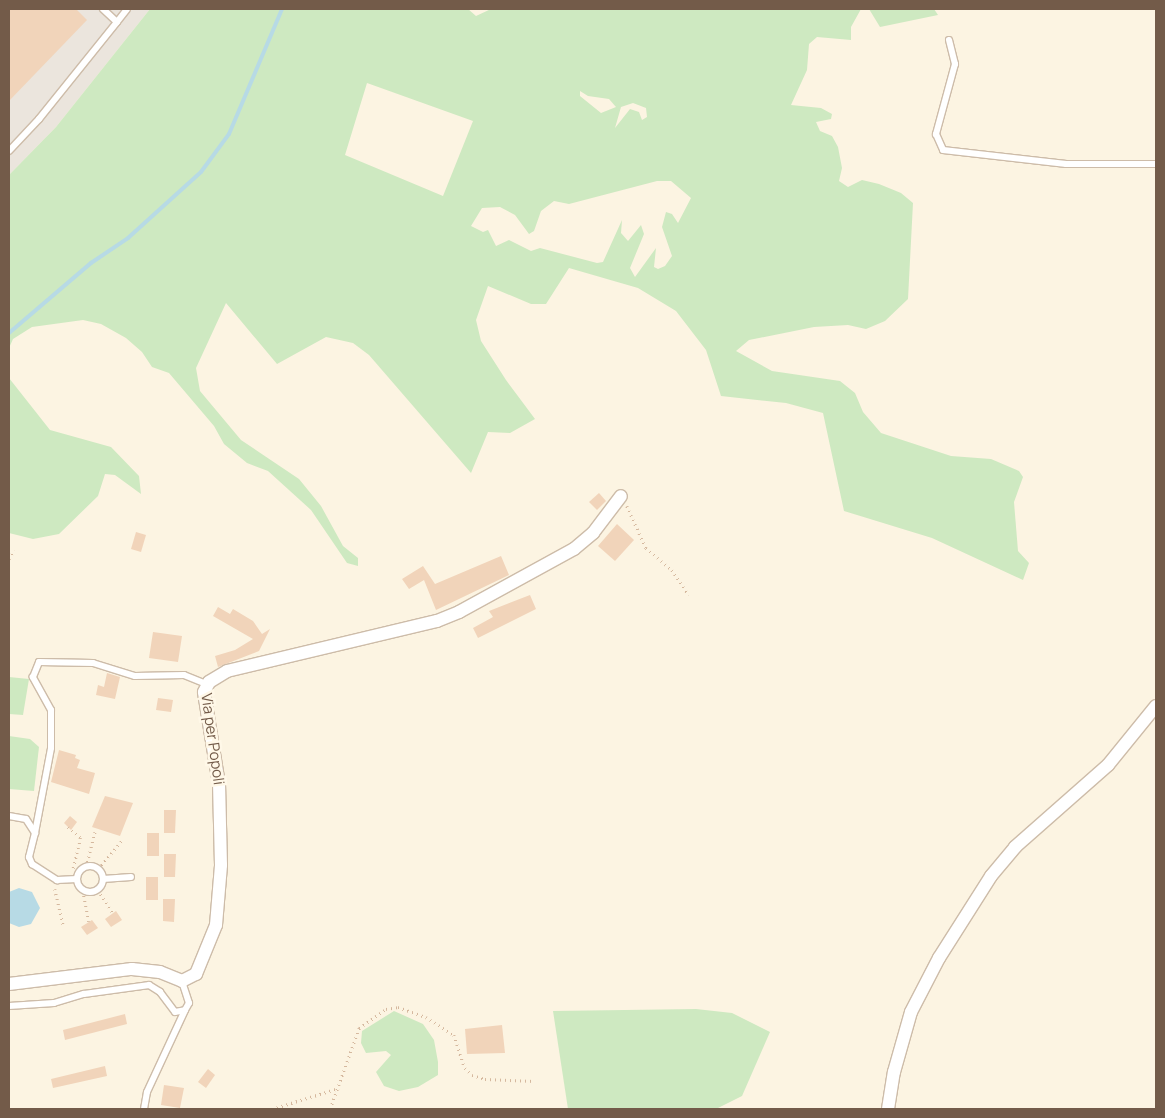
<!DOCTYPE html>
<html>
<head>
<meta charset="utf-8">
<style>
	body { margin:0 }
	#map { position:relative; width:1165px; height:1118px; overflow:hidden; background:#fcf4e2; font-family:Manrope,sans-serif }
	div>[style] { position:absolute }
	.industrial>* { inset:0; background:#ebe5dd }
	.green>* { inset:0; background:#cee9c1 }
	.water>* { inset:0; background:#b7dae5 }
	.stream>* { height:4px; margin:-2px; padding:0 2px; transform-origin:2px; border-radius:2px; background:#b7dae5 }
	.building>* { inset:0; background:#f1d4ba }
	.path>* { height:2.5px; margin-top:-1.25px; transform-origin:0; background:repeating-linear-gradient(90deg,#d5b89e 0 1px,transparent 0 5px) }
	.roads { filter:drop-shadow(1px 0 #cdbca9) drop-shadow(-1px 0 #cdbca9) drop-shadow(0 1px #cdbca9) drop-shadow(0 -1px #cdbca9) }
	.service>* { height:6px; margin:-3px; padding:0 3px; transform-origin:3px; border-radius:3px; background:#fff }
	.service>.ring { margin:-3px; padding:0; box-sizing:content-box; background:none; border:6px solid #fff; border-radius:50% }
	.minor>* { height:12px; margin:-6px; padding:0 6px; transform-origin:6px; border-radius:6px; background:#fff }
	span { translate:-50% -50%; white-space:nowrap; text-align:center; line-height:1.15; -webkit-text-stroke:5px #fff8e8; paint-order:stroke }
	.street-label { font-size:15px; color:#735b49 }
	.frame { position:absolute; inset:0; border:10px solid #735b49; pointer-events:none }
</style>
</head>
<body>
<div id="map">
	<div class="industrial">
		<i style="clip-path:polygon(9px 9px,150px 9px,56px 127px,9px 175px)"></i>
	</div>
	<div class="green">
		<i style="clip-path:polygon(evenodd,150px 9px,468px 9px,476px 16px,491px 9px,861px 9px,851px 27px,851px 40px,817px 37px,809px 44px,807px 70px,791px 105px,821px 108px,832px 114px,831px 119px,816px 122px,820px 131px,832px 136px,838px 147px,842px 168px,839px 181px,848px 187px,862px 180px,879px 184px,901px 193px,913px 203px,908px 299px,885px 321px,866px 329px,848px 325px,814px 327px,749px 340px,736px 351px,772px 371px,840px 381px,855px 393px,863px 412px,881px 433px,951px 456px,991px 459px,1019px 471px,1023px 477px,1014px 502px,1018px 551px,1029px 563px,1023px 580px,932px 538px,844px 511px,823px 413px,786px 403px,721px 396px,706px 350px,676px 311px,638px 288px,569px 268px,546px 304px,531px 304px,488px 286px,476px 320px,481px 341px,506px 380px,535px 419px,510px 433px,488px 432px,471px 473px,369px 355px,353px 343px,326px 337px,277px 364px,226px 303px,196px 368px,200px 391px,241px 440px,299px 479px,321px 506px,343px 546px,358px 558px,358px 566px,347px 563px,311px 510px,268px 471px,247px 463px,224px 444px,214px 426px,169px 373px,152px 367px,142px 352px,126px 338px,101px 324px,83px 320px,32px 327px,13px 339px,9px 348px,9px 175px,56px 127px,150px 9px,367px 83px,473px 121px,443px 196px,345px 155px,367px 83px,150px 9px,580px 91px,588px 96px,609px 99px,616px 107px,601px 113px,580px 96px,580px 91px,150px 9px,633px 103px,646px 108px,647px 117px,642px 120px,639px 112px,630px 109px,615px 128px,621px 107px,633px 103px,150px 9px,657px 181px,671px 181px,691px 198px,678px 223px,672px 214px,666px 212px,662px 227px,672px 256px,665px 266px,658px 269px,654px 267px,656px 248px,635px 277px,630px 268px,644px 234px,641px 225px,628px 241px,621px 233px,622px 220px,603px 262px,597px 263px,540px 248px,531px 251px,509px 240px,496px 246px,488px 230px,483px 232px,471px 226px,482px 208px,500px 207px,515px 215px,529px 234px,534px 231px,541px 211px,554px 201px,569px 204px,657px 181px)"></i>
		<i style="clip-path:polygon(869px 9px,934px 9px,938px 15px,880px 27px)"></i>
		<i style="clip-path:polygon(9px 378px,50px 430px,111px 447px,139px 476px,141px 494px,115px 475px,105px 474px,98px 496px,59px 534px,33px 539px,9px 533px)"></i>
		<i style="clip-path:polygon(9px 677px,29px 679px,23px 715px,9px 714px)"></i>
		<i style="clip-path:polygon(9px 736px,30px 739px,39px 747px,34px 791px,9px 789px)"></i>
		<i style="clip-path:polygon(696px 1009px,732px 1013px,770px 1032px,742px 1096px,716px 1109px,568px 1109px,553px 1011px)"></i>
		<i style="clip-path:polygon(394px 1011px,423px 1024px,434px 1040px,438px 1062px,438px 1075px,418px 1087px,399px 1091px,384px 1086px,376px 1072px,391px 1055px,386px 1051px,366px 1053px,361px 1043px,362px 1031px)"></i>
	</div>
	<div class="water">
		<i style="clip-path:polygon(19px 888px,32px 892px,40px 908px,31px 924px,19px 927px,9px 923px,9px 892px)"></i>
	</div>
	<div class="stream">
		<i style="left:9px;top:333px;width:108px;rotate:-40.5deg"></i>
		<i style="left:91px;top:263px;width:45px;rotate:-34deg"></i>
		<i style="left:128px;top:238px;width:98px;rotate:-42.1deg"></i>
		<i style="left:201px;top:172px;width:47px;rotate:-53.6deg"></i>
		<i style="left:229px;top:134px;width:136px;rotate:-67deg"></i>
	</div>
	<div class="building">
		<i style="clip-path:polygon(9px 9px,76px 9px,87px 20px,9px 101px)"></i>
		<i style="clip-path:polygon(599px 493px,606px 501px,597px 510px,589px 502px)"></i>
		<i style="clip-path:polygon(617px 524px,634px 540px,615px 561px,598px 546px)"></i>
		<i style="clip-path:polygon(136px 532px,146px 535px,141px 552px,131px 549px)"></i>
		<i style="clip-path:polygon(501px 556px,509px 575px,436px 610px,424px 580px,409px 589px,402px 579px,423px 566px,435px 584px)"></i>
		<i style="clip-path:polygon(530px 595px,536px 609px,478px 638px,473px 628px,493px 617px,489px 611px)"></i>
		<i style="clip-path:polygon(218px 607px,230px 614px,233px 609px,253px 621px,262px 634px,270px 629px,259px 651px,218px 667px,215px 656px,235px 650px,253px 639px,213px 616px)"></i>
		<i style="clip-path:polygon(153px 632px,182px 636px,178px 662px,149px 658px)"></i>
		<i style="clip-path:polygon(107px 673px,120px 677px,115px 699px,96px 695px,98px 685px,104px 687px)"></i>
		<i style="clip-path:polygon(158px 698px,173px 700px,171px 712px,156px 710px)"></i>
		<i style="clip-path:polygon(59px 750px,76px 755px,75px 758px,80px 760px,77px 768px,95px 773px,89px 794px,51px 782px)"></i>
		<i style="clip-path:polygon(105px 796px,133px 803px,120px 836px,92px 827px)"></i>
		<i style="clip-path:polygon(164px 810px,176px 810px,175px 833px,164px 833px)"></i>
		<i style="clip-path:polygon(70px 816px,77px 822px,71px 830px,64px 823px)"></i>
		<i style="clip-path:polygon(147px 833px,159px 833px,159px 856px,147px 856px)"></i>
		<i style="clip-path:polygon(164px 854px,176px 854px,175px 877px,164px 877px)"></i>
		<i style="clip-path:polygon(146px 877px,158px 877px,158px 900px,146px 900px)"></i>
		<i style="clip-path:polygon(163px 899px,175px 899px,174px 922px,163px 921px)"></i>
		<i style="clip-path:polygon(116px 911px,122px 920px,111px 927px,105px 919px)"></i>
		<i style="clip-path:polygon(92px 920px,98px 928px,87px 935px,81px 927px)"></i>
		<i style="clip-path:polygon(125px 1014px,127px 1024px,65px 1040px,63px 1030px)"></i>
		<i style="clip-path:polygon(502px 1025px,505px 1053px,467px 1054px,465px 1029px)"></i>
		<i style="clip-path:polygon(105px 1066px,107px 1076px,53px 1088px,51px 1079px)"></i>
		<i style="clip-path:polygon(208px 1069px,215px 1075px,206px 1088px,198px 1082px)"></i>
		<i style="clip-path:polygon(164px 1085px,184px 1088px,180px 1108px,161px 1105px)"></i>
	</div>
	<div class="path">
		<i style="left:627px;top:506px;width:46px;rotate:65.7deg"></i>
		<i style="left:646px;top:548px;width:34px;rotate:40deg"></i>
		<i style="left:672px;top:570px;width:30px;rotate:56deg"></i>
		<i style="left:9px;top:559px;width:10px;rotate:-61deg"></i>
		<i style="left:68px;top:827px;width:17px;rotate:40deg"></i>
		<i style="left:81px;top:838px;width:34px;rotate:104deg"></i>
		<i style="left:86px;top:867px;width:36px;rotate:-76deg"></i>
		<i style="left:98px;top:869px;width:38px;rotate:-50deg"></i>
		<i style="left:55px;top:889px;width:37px;rotate:77deg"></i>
		<i style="left:98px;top:890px;width:27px;rotate:57deg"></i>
		<i style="left:83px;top:891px;width:31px;rotate:79deg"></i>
		<i style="left:272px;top:1109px;width:70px;rotate:-17.4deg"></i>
		<i style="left:330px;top:1109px;width:86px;rotate:-70.3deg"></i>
		<i style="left:359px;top:1028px;width:33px;rotate:-35deg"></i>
		<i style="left:386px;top:1009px;width:12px;rotate:-9deg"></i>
		<i style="left:398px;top:1007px;width:30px;rotate:20deg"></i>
		<i style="left:426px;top:1017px;width:33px;rotate:33deg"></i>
		<i style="left:454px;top:1035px;width:35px;rotate:72deg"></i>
		<i style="left:465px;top:1068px;width:10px;rotate:45deg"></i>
		<i style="left:472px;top:1075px;width:14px;rotate:17deg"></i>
		<i style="left:485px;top:1079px;width:50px;rotate:2.3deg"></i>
	</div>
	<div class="roads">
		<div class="service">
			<i style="left:103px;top:9px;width:19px;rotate:43deg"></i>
			<i style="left:117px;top:22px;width:16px;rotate:-52deg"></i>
			<i style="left:949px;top:40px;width:25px;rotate:76deg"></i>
			<i style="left:955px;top:64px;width:73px;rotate:105.2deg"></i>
			<i style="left:936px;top:134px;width:17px;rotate:66deg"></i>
			<i style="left:943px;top:150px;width:124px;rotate:6.5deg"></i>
			<i style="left:1066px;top:164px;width:90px"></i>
			<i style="left:9px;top:151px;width:44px;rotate:-46.8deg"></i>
			<i style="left:39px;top:119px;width:124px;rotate:-51.2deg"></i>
			<i style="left:9px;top:816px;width:17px;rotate:10deg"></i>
			<i style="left:26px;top:819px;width:17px;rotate:57deg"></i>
			<i style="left:35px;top:833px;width:25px;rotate:104deg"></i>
			<i style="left:29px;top:857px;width:8px;rotate:67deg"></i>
			<i style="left:32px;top:864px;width:30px;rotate:33deg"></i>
			<i style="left:57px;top:880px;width:20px;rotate:-3deg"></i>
			<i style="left:35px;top:833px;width:86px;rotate:-79.3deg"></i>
			<i style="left:51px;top:748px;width:38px;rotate:-90deg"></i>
			<i style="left:51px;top:710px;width:38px;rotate:-119deg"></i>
			<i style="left:33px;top:677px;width:16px;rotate:-68deg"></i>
			<i style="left:39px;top:662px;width:54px;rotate:1.1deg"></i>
			<i style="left:93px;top:663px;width:44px;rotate:17.2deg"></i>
			<i style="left:135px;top:676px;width:49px;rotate:-1.2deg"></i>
			<i style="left:184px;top:675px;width:24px;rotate:22deg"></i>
			<i class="ring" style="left:77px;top:866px;width:20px;height:20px"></i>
			<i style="left:103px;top:879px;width:28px;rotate:-4deg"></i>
			<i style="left:9px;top:1006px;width:45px;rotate:-3.8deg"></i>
			<i style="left:54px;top:1003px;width:31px;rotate:-17deg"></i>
			<i style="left:84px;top:994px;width:66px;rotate:-7.9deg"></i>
			<i style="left:149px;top:985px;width:13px;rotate:32deg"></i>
			<i style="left:160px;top:992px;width:25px;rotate:53deg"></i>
			<i style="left:175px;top:1012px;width:10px;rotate:-11deg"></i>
			<i style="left:185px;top:1010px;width:8px;rotate:-60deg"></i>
			<i style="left:189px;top:1003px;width:23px;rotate:-108deg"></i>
			<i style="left:144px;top:1109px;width:17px;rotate:-80deg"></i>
			<i style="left:147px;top:1092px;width:90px;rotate:-65.1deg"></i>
		</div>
		<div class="minor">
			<i style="left:9px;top:984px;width:124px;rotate:-7deg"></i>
			<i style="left:132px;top:969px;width:28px;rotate:6deg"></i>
			<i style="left:160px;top:972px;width:24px;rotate:22deg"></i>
			<i style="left:182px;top:981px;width:16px;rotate:-27deg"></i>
			<i style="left:196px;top:974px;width:53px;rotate:-67.8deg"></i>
			<i style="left:216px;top:925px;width:60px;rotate:-85.2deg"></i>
			<i style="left:221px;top:865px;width:81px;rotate:-91.4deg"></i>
			<i style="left:219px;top:784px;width:93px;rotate:-99.3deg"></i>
			<i style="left:204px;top:692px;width:11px;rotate:-63deg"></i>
			<i style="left:209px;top:682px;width:21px;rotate:-31deg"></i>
			<i style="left:227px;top:671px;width:216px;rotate:-13.4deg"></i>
			<i style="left:437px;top:621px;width:24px;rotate:-22deg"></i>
			<i style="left:459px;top:612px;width:131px;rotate:-28.7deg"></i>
			<i style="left:574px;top:549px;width:25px;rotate:-40deg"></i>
			<i style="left:593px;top:533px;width:46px;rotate:-52.9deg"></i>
			<i style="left:888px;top:1109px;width:37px;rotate:-81deg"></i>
			<i style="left:894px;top:1072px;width:62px;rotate:-74.2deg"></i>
			<i style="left:911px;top:1012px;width:61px;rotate:-62.6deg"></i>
			<i style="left:939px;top:958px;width:97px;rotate:-57.6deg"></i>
			<i style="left:991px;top:876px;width:38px;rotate:-50deg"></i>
			<i style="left:1015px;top:847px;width:124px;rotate:-41.4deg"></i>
			<i style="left:1108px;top:765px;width:76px;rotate:-50.9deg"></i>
		</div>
	</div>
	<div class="street-label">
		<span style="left:213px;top:739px;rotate:82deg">Via per Popoli</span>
	</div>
	<div class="frame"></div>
</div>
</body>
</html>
